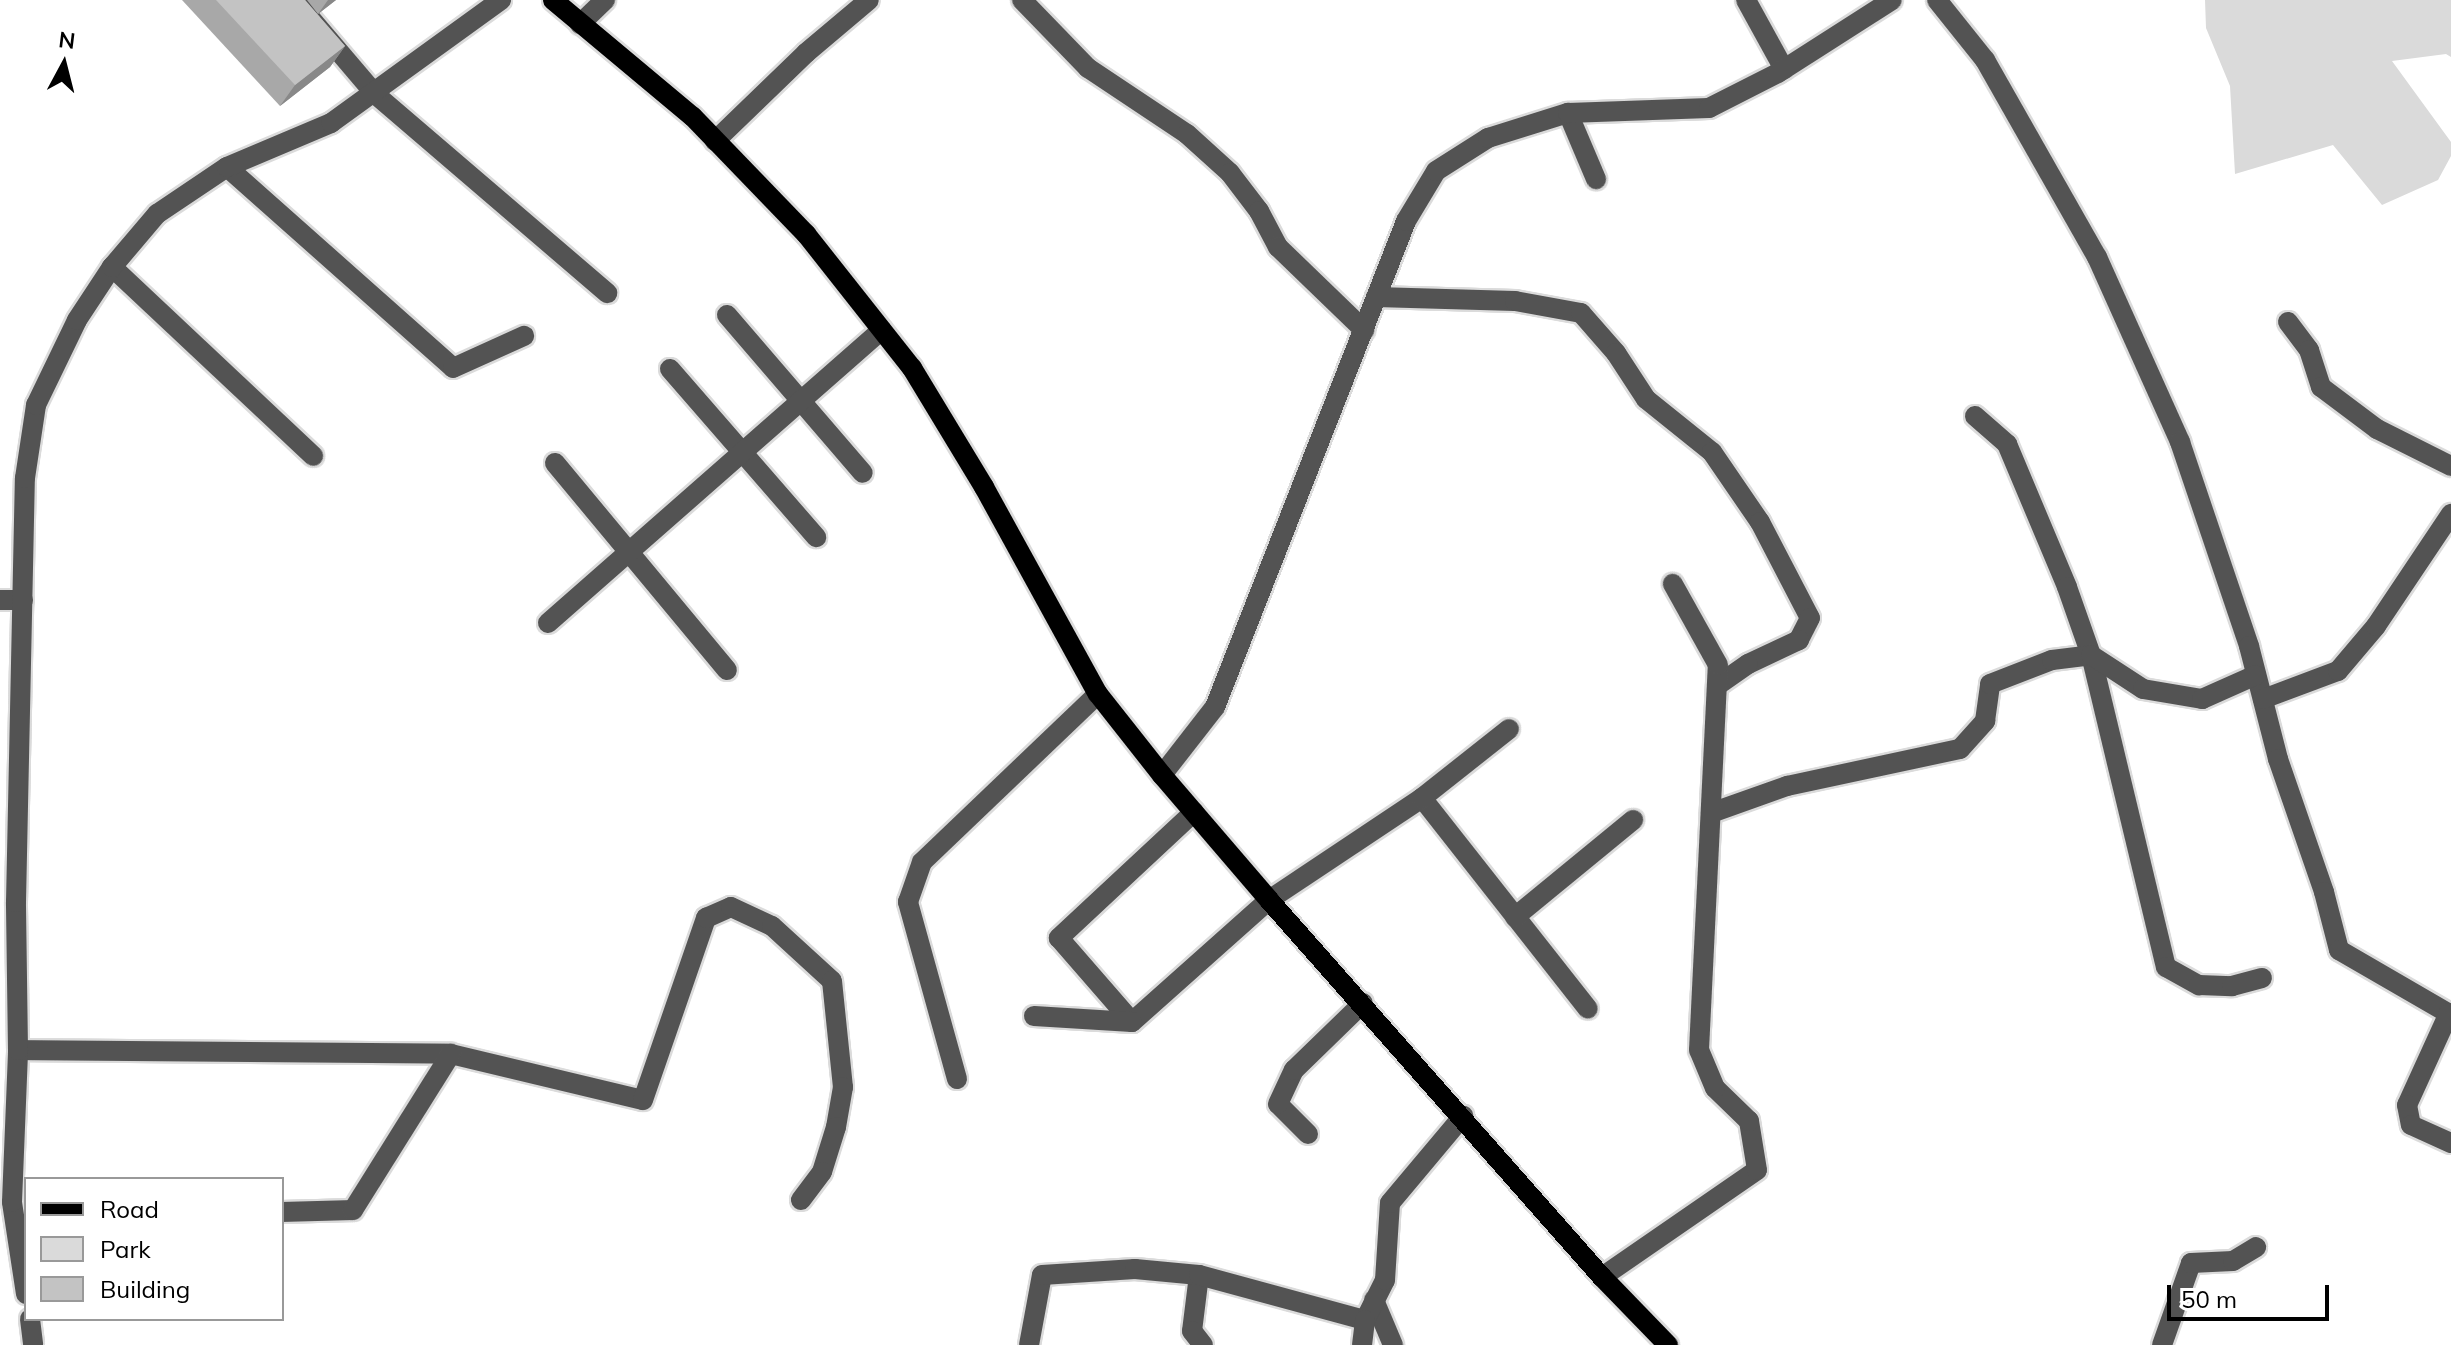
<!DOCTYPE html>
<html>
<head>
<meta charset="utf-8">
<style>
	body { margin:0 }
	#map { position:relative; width:2451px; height:1345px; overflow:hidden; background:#fff; font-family:Mulish,sans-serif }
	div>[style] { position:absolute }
	.green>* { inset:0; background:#dadada }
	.roads { filter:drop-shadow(2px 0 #dbdbdb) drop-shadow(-2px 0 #dbdbdb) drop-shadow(0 2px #dbdbdb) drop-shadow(0 -2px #dbdbdb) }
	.minor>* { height:20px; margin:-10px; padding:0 10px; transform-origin:10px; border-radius:10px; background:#535353 }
	.major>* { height:20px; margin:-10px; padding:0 10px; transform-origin:10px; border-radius:10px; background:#000 }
	.wall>* { inset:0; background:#a8a8a8 }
	.shaded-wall>* { inset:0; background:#888 }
	.building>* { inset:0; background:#c3c3c3 }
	span { translate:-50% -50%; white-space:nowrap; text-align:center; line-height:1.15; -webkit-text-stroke:6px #fff; paint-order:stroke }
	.legend { position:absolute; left:24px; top:1177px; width:260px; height:144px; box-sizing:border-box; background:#fff; border:2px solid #999; margin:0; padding:10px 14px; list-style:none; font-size:24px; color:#000 }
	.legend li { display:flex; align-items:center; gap:16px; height:40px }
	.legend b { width:40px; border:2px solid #999 }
	.north { position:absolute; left:24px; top:24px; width:80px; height:80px; -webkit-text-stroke:6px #fff; paint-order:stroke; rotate:7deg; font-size:22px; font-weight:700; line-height:32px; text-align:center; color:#000 }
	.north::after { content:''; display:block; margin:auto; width:28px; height:36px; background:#000; clip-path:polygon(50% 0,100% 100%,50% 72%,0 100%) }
	.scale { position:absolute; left:2167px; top:1285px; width:162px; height:36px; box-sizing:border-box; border:4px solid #000; border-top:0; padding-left:10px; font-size:24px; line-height:28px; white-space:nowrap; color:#000; -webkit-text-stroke:6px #fff; paint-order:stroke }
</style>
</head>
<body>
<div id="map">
	<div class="green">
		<i style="clip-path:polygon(2205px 0,2451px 0,2451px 57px,2446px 54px,2392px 61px,2451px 142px,2451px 156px,2438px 180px,2382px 205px,2333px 145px,2235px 174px,2230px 86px,2206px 28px)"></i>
	</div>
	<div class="roads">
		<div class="minor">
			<i style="left:295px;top:0;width:123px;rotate:49.6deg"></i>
			<i style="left:375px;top:94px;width:306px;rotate:40.6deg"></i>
			<i style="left:1022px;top:0;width:95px;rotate:45.9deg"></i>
			<i style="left:1088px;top:68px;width:119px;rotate:33.7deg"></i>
			<i style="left:1187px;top:134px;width:58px;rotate:42.2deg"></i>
			<i style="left:1230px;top:173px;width:48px;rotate:52.7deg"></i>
			<i style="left:1259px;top:211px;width:41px;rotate:62.2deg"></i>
			<i style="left:1278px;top:247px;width:120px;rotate:44deg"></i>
			<i style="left:1746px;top:0;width:79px;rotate:61.2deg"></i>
			<i style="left:1937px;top:0;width:77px;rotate:51.3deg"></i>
			<i style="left:1985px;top:60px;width:227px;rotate:60.4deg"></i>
			<i style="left:2097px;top:257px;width:203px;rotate:65.8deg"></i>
			<i style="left:2180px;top:442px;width:215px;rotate:71.3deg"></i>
			<i style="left:2249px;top:646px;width:117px;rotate:75.6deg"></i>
			<i style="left:2278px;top:759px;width:141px;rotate:70.9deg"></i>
			<i style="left:2324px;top:892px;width:60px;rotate:75.5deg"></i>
			<i style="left:2339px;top:950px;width:129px;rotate:30.1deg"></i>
			<i style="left:580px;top:24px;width:35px;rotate:-44deg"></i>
			<i style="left:1568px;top:113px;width:72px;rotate:67deg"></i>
			<i style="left:715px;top:141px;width:127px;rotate:-44deg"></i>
			<i style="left:806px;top:53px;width:82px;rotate:-40.1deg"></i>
			<i style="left:227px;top:167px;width:302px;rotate:41.6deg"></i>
			<i style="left:453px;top:368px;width:78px;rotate:-24.3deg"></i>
			<i style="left:112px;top:267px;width:276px;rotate:43.2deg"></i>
			<i style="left:1376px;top:297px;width:139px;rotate:1.6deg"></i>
			<i style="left:1515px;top:301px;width:67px;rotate:10.3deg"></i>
			<i style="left:1581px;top:313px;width:53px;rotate:48.8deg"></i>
			<i style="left:1616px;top:353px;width:55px;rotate:56.9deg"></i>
			<i style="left:1646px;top:399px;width:85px;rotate:38.8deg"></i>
			<i style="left:1712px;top:452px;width:85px;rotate:55.6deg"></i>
			<i style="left:1760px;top:522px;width:108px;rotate:62.5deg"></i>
			<i style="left:1810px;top:618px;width:25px;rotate:117deg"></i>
			<i style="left:1799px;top:640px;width:56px;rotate:154.8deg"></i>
			<i style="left:1748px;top:664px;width:38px;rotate:145deg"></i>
			<i style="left:727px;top:315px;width:208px;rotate:49.3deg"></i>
			<i style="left:2288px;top:322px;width:35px;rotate:53deg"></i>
			<i style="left:2309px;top:350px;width:39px;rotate:72deg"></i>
			<i style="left:2321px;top:387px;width:70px;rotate:36.9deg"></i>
			<i style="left:2377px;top:429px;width:83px;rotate:26.6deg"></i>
			<i style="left:670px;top:369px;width:223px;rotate:49deg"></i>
			<i style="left:1975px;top:416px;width:43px;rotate:41.2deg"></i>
			<i style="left:2007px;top:444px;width:155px;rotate:67.2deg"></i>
			<i style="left:2067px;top:587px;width:72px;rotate:70.6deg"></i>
			<i style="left:2091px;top:655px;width:321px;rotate:76.5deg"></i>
			<i style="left:2166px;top:967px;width:38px;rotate:29deg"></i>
			<i style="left:2199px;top:985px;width:33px;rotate:2deg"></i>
			<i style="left:2232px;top:986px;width:31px;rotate:-15deg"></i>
			<i style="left:555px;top:463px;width:269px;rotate:50.3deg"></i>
			<i style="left:0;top:600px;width:23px"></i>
			<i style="left:548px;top:623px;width:444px;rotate:-41.3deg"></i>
			<i style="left:2263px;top:699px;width:80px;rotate:-20.5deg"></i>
			<i style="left:2338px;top:671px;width:59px;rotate:-49.8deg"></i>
			<i style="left:2376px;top:626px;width:135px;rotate:-56.2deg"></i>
			<i style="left:1162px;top:775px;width:86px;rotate:-52.1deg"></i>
			<i style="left:1215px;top:707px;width:522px;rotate:-68.54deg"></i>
			<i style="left:1406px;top:221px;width:58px;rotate:-59deg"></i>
			<i style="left:1436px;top:171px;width:62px;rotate:-32.4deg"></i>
			<i style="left:1488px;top:138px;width:84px;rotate:-17.4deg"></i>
			<i style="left:1568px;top:113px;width:141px;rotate:-2deg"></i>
			<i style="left:1709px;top:108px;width:77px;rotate:-26.9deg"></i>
			<i style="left:1778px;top:73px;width:135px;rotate:-32.6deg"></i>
			<i style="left:1422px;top:798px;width:268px;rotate:51.8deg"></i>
			<i style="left:1194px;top:812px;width:185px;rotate:137deg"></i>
			<i style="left:1059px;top:938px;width:111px;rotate:49deg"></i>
			<i style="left:1132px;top:1022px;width:183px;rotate:-41.7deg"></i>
			<i style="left:1269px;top:900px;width:184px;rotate:-33.7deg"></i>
			<i style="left:1422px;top:798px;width:111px;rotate:-38.4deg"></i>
			<i style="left:1711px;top:813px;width:81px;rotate:-19.6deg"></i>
			<i style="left:1787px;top:786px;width:177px;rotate:-12.1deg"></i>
			<i style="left:1960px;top:749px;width:38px;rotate:-48deg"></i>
			<i style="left:1985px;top:721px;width:37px;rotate:-82deg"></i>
			<i style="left:1990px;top:684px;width:66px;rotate:-21.2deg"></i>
			<i style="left:2052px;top:660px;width:39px;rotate:-7deg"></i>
			<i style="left:2091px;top:655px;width:62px;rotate:33.2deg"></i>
			<i style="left:2143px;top:689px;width:60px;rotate:9.6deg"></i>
			<i style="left:2202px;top:699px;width:59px;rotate:-24deg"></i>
			<i style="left:1515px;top:917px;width:153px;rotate:-39.4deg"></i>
			<i style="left:2449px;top:1013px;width:101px;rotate:114.5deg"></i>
			<i style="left:2407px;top:1105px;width:20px;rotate:79deg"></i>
			<i style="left:2411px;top:1125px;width:44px;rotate:24.2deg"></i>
			<i style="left:1034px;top:1016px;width:98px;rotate:3.5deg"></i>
			<i style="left:18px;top:1050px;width:433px;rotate:0.5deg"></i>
			<i style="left:451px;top:1054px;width:197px;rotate:13.5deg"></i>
			<i style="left:643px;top:1100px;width:193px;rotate:-70.9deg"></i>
			<i style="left:706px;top:918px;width:27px;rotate:-24deg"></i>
			<i style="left:731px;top:907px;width:45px;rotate:24.9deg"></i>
			<i style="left:772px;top:926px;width:81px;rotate:42.5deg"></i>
			<i style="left:832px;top:981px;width:107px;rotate:84.1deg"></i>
			<i style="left:843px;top:1087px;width:41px;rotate:99.9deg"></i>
			<i style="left:836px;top:1127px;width:47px;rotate:107.3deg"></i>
			<i style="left:822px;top:1172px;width:35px;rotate:127deg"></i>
			<i style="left:957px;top:1079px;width:184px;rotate:-105.5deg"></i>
			<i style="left:908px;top:902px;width:42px;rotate:-70.7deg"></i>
			<i style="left:922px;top:862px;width:243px;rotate:-43.7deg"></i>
			<i style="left:1308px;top:1134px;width:42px;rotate:-135deg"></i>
			<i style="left:1278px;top:1104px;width:38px;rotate:-65deg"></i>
			<i style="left:1294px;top:1070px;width:96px;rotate:-44.2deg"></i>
			<i style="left:282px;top:1212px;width:71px;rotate:-1.6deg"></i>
			<i style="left:353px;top:1210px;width:184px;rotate:-57.9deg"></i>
			<i style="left:1199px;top:1275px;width:56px;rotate:97.1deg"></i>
			<i style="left:1192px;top:1331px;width:18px;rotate:52deg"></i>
			<i style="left:1602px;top:1277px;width:188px;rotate:-34.6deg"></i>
			<i style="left:1757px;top:1170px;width:50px;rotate:-99.3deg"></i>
			<i style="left:1749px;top:1121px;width:47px;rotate:-135.9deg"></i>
			<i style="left:1715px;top:1088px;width:41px;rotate:-112.8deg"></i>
			<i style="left:1699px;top:1050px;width:385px;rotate:-87.2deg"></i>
			<i style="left:1718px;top:665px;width:93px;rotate:-119.1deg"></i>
			<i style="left:26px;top:1294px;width:93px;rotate:-98.7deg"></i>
			<i style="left:12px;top:1202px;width:152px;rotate:-87.7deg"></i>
			<i style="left:18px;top:1050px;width:148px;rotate:-90.8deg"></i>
			<i style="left:16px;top:902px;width:424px;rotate:-88.8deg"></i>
			<i style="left:25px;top:478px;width:74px;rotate:-81.4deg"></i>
			<i style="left:36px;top:405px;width:94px;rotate:-64.2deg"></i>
			<i style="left:77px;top:320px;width:64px;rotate:-56.6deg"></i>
			<i style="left:112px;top:267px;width:70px;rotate:-49.7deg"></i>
			<i style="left:157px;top:214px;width:84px;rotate:-33.9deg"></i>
			<i style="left:227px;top:167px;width:113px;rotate:-22.9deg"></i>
			<i style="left:331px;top:123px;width:210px;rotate:-35.9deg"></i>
			<i style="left:1374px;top:1300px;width:49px;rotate:67.1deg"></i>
			<i style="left:30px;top:1319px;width:26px;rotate:83deg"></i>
			<i style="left:1029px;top:1345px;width:71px;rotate:-79.5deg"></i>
			<i style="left:1042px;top:1275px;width:93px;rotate:-3.7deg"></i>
			<i style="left:1135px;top:1269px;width:64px;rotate:5.4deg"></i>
			<i style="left:1199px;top:1275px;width:172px;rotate:15.2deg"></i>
			<i style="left:1365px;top:1320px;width:45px;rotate:-63.4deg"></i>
			<i style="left:1385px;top:1280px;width:77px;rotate:-86.3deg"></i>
			<i style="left:1390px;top:1203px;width:114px;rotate:-50deg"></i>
			<i style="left:1362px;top:1345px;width:25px;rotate:-83deg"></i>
			<i style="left:2162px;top:1345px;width:87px;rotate:-70.5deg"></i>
			<i style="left:2191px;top:1263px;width:42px;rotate:-2.7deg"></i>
			<i style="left:2233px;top:1261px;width:27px;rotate:-31deg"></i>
		</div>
		<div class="major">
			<i style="left:553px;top:0;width:182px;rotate:39.9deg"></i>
			<i style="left:693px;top:117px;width:163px;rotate:46deg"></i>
			<i style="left:806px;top:234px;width:171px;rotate:51.7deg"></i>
			<i style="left:912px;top:368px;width:139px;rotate:58.8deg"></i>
			<i style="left:984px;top:487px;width:236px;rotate:61.2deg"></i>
			<i style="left:1098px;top:694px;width:103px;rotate:51.7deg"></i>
			<i style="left:1162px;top:775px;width:165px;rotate:49.4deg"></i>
			<i style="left:1269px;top:900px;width:503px;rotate:48.55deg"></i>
			<i style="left:1602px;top:1277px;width:95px;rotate:45.9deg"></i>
		</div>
	</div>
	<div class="wall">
		<i style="clip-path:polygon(182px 0,305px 0,345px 46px,330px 67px,280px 106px)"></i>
		<i style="clip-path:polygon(307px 0,336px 0,318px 14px)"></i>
	</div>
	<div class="shaded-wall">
		<i style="clip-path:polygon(328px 0,336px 0,318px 14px)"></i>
		<i style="clip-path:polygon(345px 46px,330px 67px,280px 106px,295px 85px)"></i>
	</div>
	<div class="building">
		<i style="clip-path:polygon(216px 0,305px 0,345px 46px,295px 85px)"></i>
	</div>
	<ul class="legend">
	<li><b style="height:10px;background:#000"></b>Road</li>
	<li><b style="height:22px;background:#dadada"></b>Park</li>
	<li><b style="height:22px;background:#c3c3c3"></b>Building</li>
	</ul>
	<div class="north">N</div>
	<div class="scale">50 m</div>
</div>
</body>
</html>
